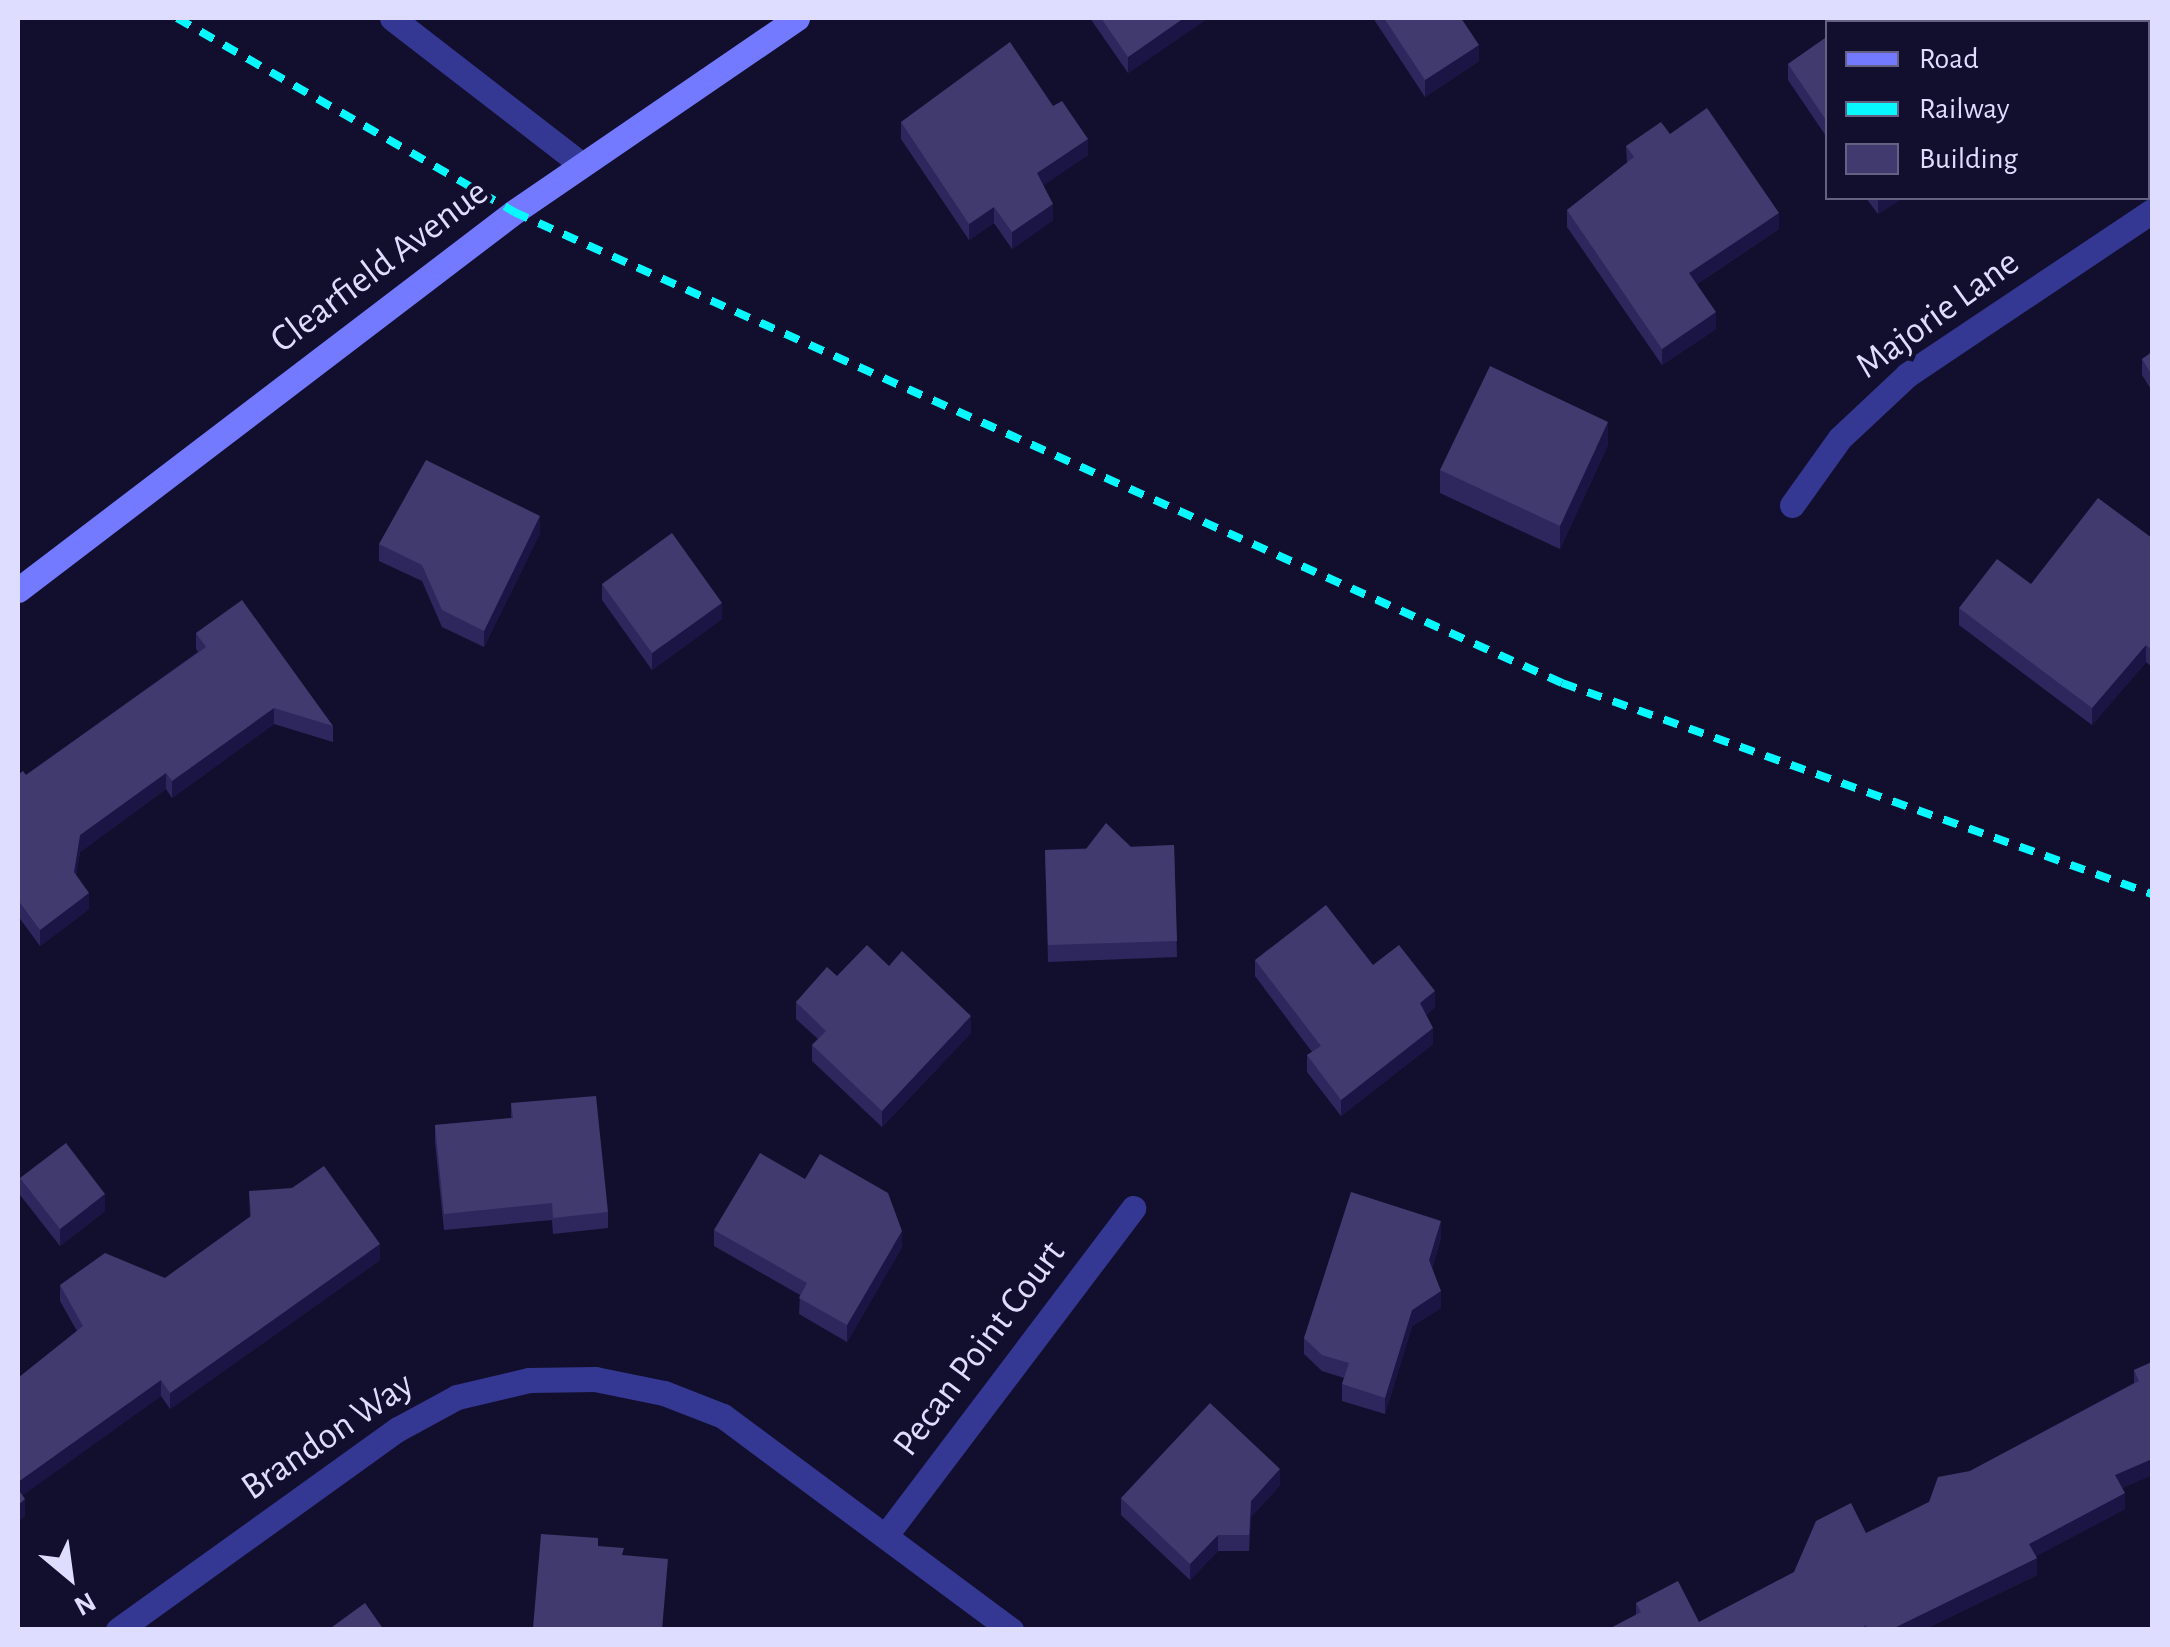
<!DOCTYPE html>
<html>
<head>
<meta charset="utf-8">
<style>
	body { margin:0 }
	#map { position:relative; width:2170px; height:1647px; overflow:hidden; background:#120f2e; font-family:"Alegreya Sans",sans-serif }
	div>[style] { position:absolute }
	.lane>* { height:25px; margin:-12.5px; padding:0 12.5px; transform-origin:12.5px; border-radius:12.5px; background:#353892 }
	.street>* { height:25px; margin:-12.5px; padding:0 12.5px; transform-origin:12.5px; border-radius:12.5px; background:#353892 }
	.secondary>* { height:25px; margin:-12.5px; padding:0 12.5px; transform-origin:12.5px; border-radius:12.5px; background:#737aff }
	.rail>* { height:8px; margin-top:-4px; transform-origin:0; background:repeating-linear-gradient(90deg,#08f8ff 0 15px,transparent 0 27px) }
	.wall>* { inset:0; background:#2d275e }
	.shaded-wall>* { inset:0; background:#1a1544 }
	.building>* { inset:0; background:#403a6f }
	span { translate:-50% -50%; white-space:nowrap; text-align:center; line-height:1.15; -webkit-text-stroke:9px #120f2e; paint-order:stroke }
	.street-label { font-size:38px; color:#dedcff }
	.frame { position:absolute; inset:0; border:20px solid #dedcff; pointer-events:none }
	.legend { position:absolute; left:1825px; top:20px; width:325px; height:180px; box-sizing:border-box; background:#120f2e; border:2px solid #646182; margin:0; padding:12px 18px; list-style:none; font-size:30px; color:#dedcff }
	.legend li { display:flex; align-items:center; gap:20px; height:50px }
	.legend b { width:50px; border:2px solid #646182 }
	.north { position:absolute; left:20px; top:1527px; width:100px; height:100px; -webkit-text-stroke:8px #120f2e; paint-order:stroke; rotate:151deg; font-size:28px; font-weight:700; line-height:40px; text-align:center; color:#dedcff }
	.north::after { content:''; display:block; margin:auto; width:35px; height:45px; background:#dedcff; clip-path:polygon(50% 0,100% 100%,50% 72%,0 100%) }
</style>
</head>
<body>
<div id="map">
	<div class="lane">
		<i style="left:392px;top:18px;width:239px;rotate:37.7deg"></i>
	</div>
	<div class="street">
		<i style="left:1792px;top:505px;width:82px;rotate:-54.4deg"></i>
		<i style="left:1840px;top:438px;width:92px;rotate:-43.2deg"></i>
		<i style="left:1907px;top:375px;width:295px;rotate:-33.8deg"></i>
		<i style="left:886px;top:1535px;width:410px;rotate:-52.9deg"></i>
		<i style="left:118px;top:1630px;width:345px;rotate:-35.7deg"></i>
		<i style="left:398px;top:1429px;width:67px;rotate:-28.5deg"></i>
		<i style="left:457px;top:1397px;width:74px;rotate:-13.3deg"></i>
		<i style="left:529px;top:1380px;width:66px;rotate:-0.9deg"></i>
		<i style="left:595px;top:1379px;width:70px;rotate:11.5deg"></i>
		<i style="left:664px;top:1393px;width:63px;rotate:21.3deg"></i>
		<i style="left:723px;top:1416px;width:359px;rotate:36.6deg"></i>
	</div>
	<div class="secondary">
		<i style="left:18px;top:590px;width:624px;rotate:-37.31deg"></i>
		<i style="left:514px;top:212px;width:343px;rotate:-34.4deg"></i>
	</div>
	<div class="rail">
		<i style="left:177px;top:18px;width:389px;rotate:29.9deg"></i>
		<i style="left:514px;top:212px;width:1149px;rotate:24.2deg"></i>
		<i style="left:1562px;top:683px;width:627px;rotate:19.68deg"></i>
	</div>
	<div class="wall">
		<i style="clip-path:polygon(1090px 18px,1208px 18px,1128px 73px)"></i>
		<i style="clip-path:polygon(1373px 18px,1461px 18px,1479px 61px,1425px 97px)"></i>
		<i style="clip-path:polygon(1853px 18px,2127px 18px,2130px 22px,1846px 22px)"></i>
		<i style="clip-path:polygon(1828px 36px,1828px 139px,1788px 80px,1788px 64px)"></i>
		<i style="clip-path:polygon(901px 122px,1088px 155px,1043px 185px,1053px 220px,1012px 249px,994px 223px,969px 240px,901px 139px)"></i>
		<i style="clip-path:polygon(1670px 134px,1779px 229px,1697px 284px,1716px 329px,1662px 365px,1567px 227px,1567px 210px,1627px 163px,1626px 146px)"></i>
		<i style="clip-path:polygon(1866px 198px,1903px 198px,1878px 214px)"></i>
		<i style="clip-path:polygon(2152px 352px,2152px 391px,2142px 375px,2142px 359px)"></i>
		<i style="clip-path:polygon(1608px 445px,1560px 549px,1440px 493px,1440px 470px)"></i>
		<i style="clip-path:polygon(540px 533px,484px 647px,442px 627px,422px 581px,379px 561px,379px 544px)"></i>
		<i style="clip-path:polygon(2152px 538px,2152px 667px,2146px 662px,2092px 725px,1959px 625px,1959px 608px,2031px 584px)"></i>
		<i style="clip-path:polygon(602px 584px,722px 619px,652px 670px,602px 600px)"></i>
		<i style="clip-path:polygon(196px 633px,333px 726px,333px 742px,274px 724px,172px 798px,166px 789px,80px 852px,76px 876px,89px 909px,40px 946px,18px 916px,18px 775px,26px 775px,198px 652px,196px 649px)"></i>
		<i style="clip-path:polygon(1174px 845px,1177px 957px,1048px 962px,1045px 850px)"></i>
		<i style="clip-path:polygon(1255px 960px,1373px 965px,1435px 1007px,1426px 1015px,1433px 1044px,1341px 1116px,1307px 1072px,1307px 1055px,1312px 1052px,1255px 976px)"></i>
		<i style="clip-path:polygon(889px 966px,971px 1033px,882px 1127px,812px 1061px,812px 1045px,818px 1039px,796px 1019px,796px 1002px,837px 976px)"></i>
		<i style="clip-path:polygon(511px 1103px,608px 1212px,608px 1228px,553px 1234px,552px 1220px,444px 1230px,435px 1142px,435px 1125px,511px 1118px)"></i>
		<i style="clip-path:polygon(20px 1178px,105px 1211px,60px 1246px,20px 1195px)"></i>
		<i style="clip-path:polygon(249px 1191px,380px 1260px,170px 1409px,161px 1396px,22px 1495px,25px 1516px,18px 1521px,18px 1378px,77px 1331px,60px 1301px,60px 1285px,165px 1278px,250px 1217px)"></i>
		<i style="clip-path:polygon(714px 1230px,902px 1247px,847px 1342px,799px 1314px,800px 1295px,714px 1246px)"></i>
		<i style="clip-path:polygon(1441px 1238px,1432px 1268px,1441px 1308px,1412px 1326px,1385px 1414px,1342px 1401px,1342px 1384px,1344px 1378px,1322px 1371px,1304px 1354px,1304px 1338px)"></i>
		<i style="clip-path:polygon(2152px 1362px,2152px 1475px,2122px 1488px,2125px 1509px,2036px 1556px,2037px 1575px,1923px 1630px,1607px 1630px,1636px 1615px,1636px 1603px,1699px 1622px,1929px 1502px,1970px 1471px,2134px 1383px,2134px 1370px)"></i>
		<i style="clip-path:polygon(1280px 1485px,1251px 1517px,1249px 1551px,1218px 1551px,1190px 1580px,1121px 1515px,1121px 1498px)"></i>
	</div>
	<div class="shaded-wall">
		<i style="clip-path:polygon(1184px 18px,1208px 18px,1128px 73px,1128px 57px)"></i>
		<i style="clip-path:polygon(2024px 18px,2038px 18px,2038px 22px,2017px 22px)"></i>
		<i style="clip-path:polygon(1479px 45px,1479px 61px,1425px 97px,1425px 80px)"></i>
		<i style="clip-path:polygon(1088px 139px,1088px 155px,1037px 190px,1037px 173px)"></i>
		<i style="clip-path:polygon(1878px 198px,1903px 198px,1878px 214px)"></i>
		<i style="clip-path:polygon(1053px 204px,1053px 220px,1012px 249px,1012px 232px)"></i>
		<i style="clip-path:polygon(994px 207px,994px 223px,969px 240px,969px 224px)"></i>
		<i style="clip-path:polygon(1779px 213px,1779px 229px,1689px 289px,1689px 273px)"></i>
		<i style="clip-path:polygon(1716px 312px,1716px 329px,1662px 365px,1662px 349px)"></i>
		<i style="clip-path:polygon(1608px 422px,1608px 445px,1560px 549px,1560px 526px)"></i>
		<i style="clip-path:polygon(540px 516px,540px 533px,484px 647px,484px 631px)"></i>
		<i style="clip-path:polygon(722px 603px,722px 619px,652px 670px,652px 653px)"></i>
		<i style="clip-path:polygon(2146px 645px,2146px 662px,2092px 725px,2092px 708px)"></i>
		<i style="clip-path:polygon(274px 708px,274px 724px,172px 798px,172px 781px)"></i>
		<i style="clip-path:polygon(166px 773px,166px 789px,80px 852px,74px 889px,74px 872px,80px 835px)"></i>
		<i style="clip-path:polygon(89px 893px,89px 909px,40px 946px,40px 930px)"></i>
		<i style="clip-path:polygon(1435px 991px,1435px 1007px,1420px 1020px,1420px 1003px)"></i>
		<i style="clip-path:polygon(971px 1016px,971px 1033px,882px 1127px,882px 1111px)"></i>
		<i style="clip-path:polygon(1433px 1028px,1433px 1044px,1341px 1116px,1341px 1100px)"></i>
		<i style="clip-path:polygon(105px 1194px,105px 1211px,60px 1246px,60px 1229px)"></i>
		<i style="clip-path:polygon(1441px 1221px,1441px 1238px,1429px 1277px,1429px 1260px)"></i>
		<i style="clip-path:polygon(902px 1231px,902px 1247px,847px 1342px,847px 1325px)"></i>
		<i style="clip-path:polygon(380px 1244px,380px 1260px,170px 1409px,170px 1393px)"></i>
		<i style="clip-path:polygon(1441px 1291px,1441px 1308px,1412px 1326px,1385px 1414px,1385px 1398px,1412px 1310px)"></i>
		<i style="clip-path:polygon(161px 1380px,161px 1396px,18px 1499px,18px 1482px)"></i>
		<i style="clip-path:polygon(2152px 1459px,2152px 1475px,2115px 1491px,2115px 1475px)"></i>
		<i style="clip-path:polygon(1280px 1469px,1280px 1485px,1251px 1517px,1249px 1551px,1251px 1501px)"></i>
		<i style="clip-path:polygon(2125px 1493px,2125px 1509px,2029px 1560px,2029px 1544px)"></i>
		<i style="clip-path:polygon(25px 1499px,25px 1516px,18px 1521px,18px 1505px)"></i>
		<i style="clip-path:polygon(1218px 1535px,1218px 1551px,1190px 1580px,1190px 1564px)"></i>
		<i style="clip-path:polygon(2037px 1558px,2037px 1575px,1923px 1630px,1890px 1630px)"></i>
	</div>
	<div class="building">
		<i style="clip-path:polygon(1101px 18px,1184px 18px,1128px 57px)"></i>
		<i style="clip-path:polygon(1384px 18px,1461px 18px,1479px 45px,1425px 80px)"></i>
		<i style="clip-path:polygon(1853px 18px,2024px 18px,2017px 22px,1846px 22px)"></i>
		<i style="clip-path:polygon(2045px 18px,2127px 18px,2130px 22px,2049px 22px)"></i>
		<i style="clip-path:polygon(1828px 36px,1828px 123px,1788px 64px)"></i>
		<i style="clip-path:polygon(1010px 42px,1053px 106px,1062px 101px,1088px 139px,1037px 173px,1053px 204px,1012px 232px,994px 207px,969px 224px,901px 122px)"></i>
		<i style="clip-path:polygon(1707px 108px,1779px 213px,1689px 273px,1716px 312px,1662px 349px,1567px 210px,1634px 157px,1626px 146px,1661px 122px,1670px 134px)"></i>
		<i style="clip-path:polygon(2152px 352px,2152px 375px,2142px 359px)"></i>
		<i style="clip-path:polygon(1490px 366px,1608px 422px,1560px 526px,1440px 470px)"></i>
		<i style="clip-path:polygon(426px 460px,540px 516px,484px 631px,442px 610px,422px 565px,379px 544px)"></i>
		<i style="clip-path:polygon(2098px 498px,2152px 538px,2152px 650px,2146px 645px,2092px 708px,1959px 608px,1997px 559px,2031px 584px)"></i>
		<i style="clip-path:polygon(672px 533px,722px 603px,652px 653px,602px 584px)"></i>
		<i style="clip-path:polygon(242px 600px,333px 726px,274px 708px,172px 781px,166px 773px,80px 835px,74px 872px,89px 893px,40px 930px,18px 900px,18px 775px,23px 771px,26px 775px,206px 647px,196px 633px)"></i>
		<i style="clip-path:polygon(1106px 823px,1131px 847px,1174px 845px,1177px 941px,1048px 945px,1045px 850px,1086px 849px)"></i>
		<i style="clip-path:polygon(1326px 905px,1373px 965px,1399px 945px,1435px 991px,1420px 1003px,1433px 1028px,1341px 1100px,1307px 1055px,1321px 1046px,1255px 960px)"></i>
		<i style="clip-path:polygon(867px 945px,889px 966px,902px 951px,971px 1016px,882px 1111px,812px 1045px,826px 1031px,796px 1002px,827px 967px,837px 976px)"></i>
		<i style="clip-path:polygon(596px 1096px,608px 1212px,553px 1218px,552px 1203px,444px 1214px,435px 1125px,513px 1118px,511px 1103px)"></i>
		<i style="clip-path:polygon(66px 1143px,105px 1194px,60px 1229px,20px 1178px)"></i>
		<i style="clip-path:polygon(760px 1153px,805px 1179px,820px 1154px,888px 1193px,902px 1231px,847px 1325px,799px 1298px,807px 1283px,714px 1230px)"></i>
		<i style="clip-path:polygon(324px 1166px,380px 1244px,170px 1393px,161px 1380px,18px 1482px,18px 1378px,83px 1326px,60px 1285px,105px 1253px,165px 1278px,251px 1216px,249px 1191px,292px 1188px)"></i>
		<i style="clip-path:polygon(1351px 1192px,1441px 1221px,1429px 1260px,1441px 1291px,1412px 1310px,1385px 1398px,1342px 1384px,1349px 1363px,1322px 1355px,1304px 1338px)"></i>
		<i style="clip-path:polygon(2152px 1362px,2152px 1459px,2115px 1475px,2125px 1493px,2029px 1544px,2037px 1558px,1890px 1630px,1868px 1630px,1866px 1625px,1858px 1630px,1607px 1630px,1641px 1612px,1636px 1603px,1678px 1581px,1699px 1622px,1794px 1572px,1816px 1521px,1851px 1503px,1866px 1533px,1929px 1502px,1938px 1477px,1970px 1471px,2139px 1381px,2134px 1370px)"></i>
		<i style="clip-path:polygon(1210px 1403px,1280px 1469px,1251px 1501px,1249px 1535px,1218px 1535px,1190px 1564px,1121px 1498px)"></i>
		<i style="clip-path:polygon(18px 1489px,25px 1499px,18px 1505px)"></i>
		<i style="clip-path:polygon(541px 1534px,598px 1538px,598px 1546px,624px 1548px,622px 1555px,668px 1559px,662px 1630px,533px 1628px)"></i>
		<i style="clip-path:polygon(365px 1603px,384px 1630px,328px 1630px)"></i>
	</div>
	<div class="street-label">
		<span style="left:380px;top:267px;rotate:-37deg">Clearfield Avenue</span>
		<span style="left:1938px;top:315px;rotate:-36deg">Majorie Lane</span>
		<span style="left:980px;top:1349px;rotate:-53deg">Pecan Point Court</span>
		<span style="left:328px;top:1437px;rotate:-34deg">Brandon Way</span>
	</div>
	<div class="frame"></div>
	<ul class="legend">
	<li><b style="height:12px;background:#737aff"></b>Road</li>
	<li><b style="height:12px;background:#08f8ff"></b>Railway</li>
	<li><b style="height:28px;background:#403a6f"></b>Building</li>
	</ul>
	<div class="north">N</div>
</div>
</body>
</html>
